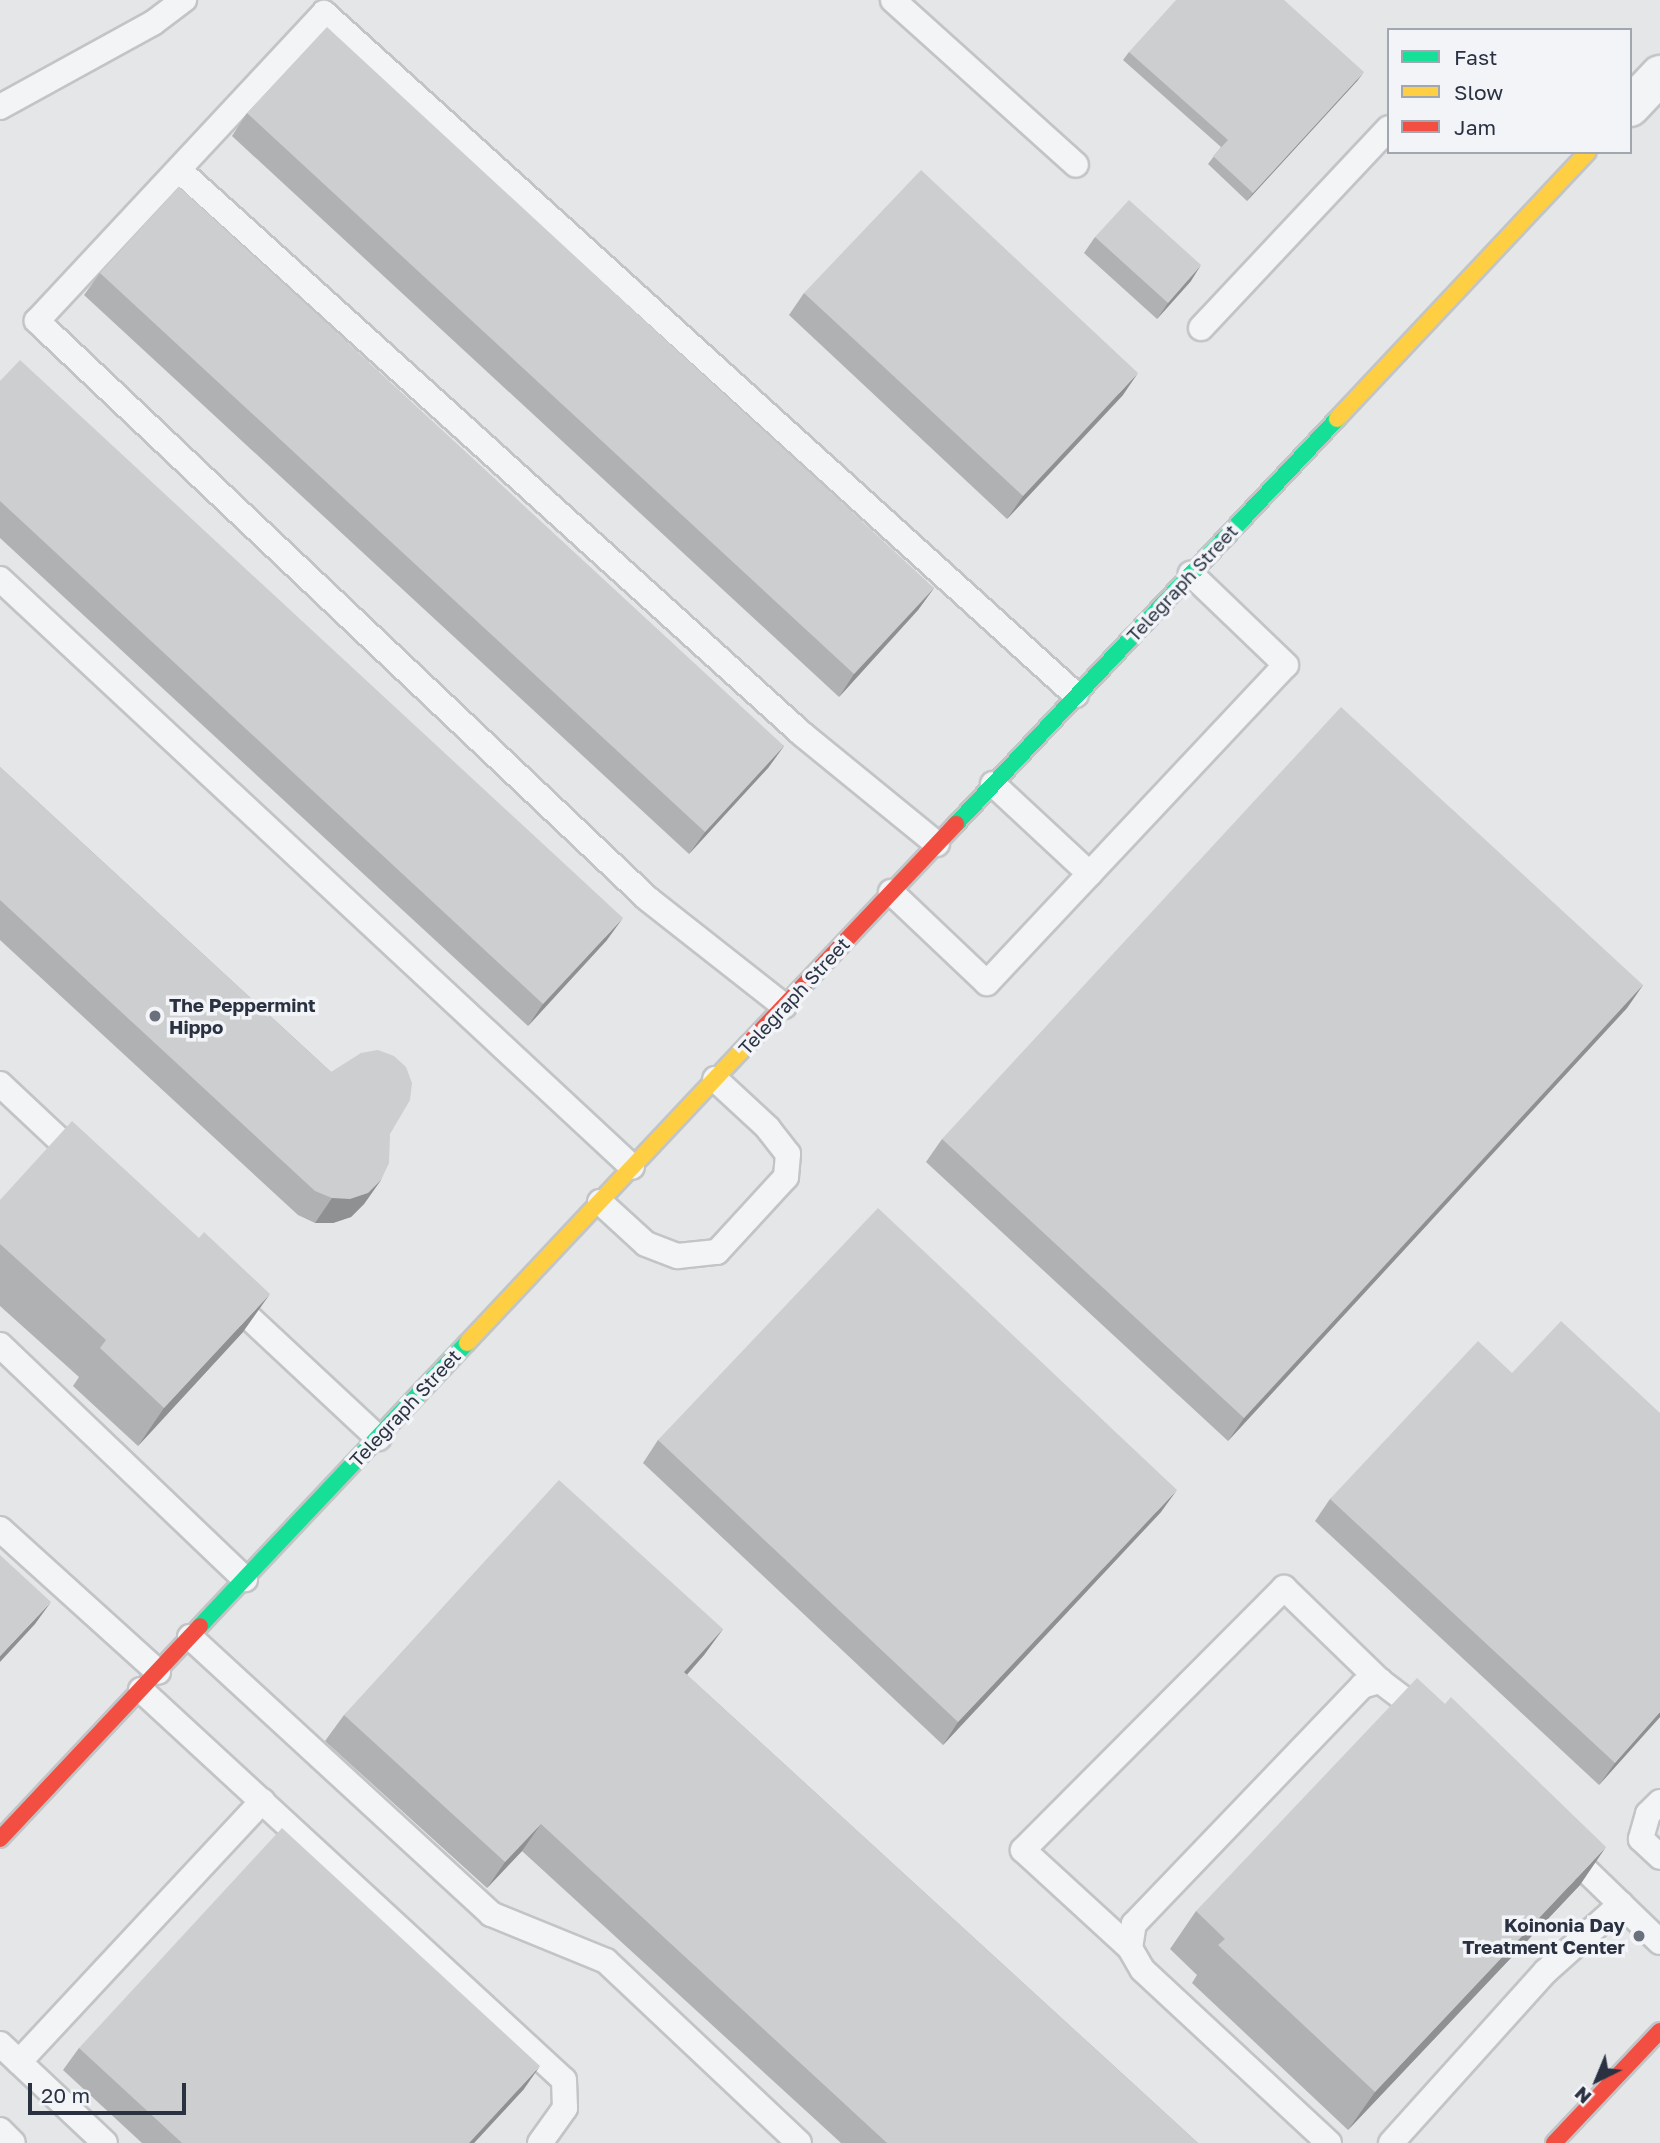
<!DOCTYPE html>
<html>
<head>
<meta charset="utf-8">
<style>
	body { margin:0 }
	#map { position:relative; width:1660px; height:2143px; overflow:hidden; background:#e4e6e8; font-family:"Golos Text",sans-serif }
	div>[style] { position:absolute }
	.roads { filter:drop-shadow(2px 0 #c2c4c6) drop-shadow(-2px 0 #c2c4c6) drop-shadow(0 2px #c2c4c6) drop-shadow(0 -2px #c2c4c6) }
	.lane>* { height:24px; margin:-12px; padding:0 12px; transform-origin:12px; border-radius:12px; background:#f3f4f6 }
	.street>* { height:38px; margin:-19px; padding:0 19px; transform-origin:19px; border-radius:19px; background:#f3f4f6 }
	.fast>* { height:16px; margin:-8px; padding:0 8px; transform-origin:8px; border-radius:8px; background:#16e098 }
	.slow>* { height:16px; margin:-8px; padding:0 8px; transform-origin:8px; border-radius:8px; background:#ffcf43 }
	.jam>* { height:16px; margin:-8px; padding:0 8px; transform-origin:8px; border-radius:8px; background:#f24e42 }
	.wall>* { inset:0; background:#afb1b3 }
	.shaded-wall>* { inset:0; background:#8f9092 }
	.building>* { inset:0; background:#ccced0 }
	.dots>* { width:19px; height:19px; translate:-50% -50%; box-sizing:border-box; border:4px solid #f2f4f8; border-radius:50% }
	span { translate:-50% -50%; white-space:nowrap; text-align:center; line-height:1.15; -webkit-text-stroke:7px #f2f4f8; paint-order:stroke }
	.street-label { font-size:19px; color:#2a3242 }
	.poi-label { font-size:19px; color:#2a3242; font-weight:700 }
	.left { translate:0 -50%; text-align:left }
	.right { translate:-100% -50%; text-align:right }
	.legend { position:absolute; left:1387px; top:28px; width:245px; height:126px; box-sizing:border-box; background:#f2f4f8; border:2px solid #a2a6af; margin:0; padding:9px 12px; list-style:none; font-size:21px; color:#2a3242 }
	.legend li { display:flex; align-items:center; gap:14px; height:35px }
	.legend b { width:35px; border:2px solid #a2a6af }
	.north { position:absolute; left:1562px; top:2045px; width:70px; height:70px; -webkit-text-stroke:5px #f2f4f8; paint-order:stroke; rotate:223deg; font-size:19px; font-weight:700; line-height:28px; text-align:center; color:#2a3242 }
	.north::after { content:''; display:block; margin:auto; width:24px; height:32px; background:#2a3242; clip-path:polygon(50% 0,100% 100%,50% 72%,0 100%) }
	.scale { position:absolute; left:28px; top:2083px; width:158px; height:32px; box-sizing:border-box; border:4px solid #2a3242; border-top:0; padding-left:9px; font-size:21px; line-height:24px; white-space:nowrap; color:#2a3242; -webkit-text-stroke:5px #f2f4f8; paint-order:stroke }
</style>
</head>
<body>
<div id="map">
	<div class="roads">
		<div class="lane">
			<i style="left:893px;top:0;width:246px;rotate:42deg"></i>
			<i style="left:0;top:107px;width:175px;rotate:-28.8deg"></i>
			<i style="left:153px;top:23px;width:39px;rotate:-37deg"></i>
			<i style="left:179px;top:170px;width:840px;rotate:42.15deg"></i>
			<i style="left:802px;top:734px;width:174px;rotate:39.2deg"></i>
			<i style="left:1201px;top:328px;width:274px;rotate:-46.8deg"></i>
			<i style="left:0;top:579px;width:863px;rotate:42.93deg"></i>
			<i style="left:993px;top:784px;width:132px;rotate:42.9deg"></i>
			<i style="left:891px;top:892px;width:132px;rotate:43.5deg"></i>
			<i style="left:987px;top:983px;width:436px;rotate:-46.8deg"></i>
			<i style="left:1286px;top:665px;width:132px;rotate:-136.2deg"></i>
			<i style="left:784px;top:1006px;width:174px;rotate:-141.8deg"></i>
			<i style="left:647px;top:898px;width:840px;rotate:-136.59deg"></i>
			<i style="left:37px;top:321px;width:421px;rotate:-47deg"></i>
			<i style="left:324px;top:13px;width:1015px;rotate:42.21deg"></i>
			<i style="left:0;top:1084px;width:111px;rotate:43.2deg"></i>
			<i style="left:600px;top:1202px;width:62px;rotate:42.4deg"></i>
			<i style="left:646px;top:1244px;width:34px;rotate:21deg"></i>
			<i style="left:678px;top:1256px;width:39px;rotate:-6deg"></i>
			<i style="left:717px;top:1252px;width:102px;rotate:-47.4deg"></i>
			<i style="left:786px;top:1177px;width:23px;rotate:-85deg"></i>
			<i style="left:788px;top:1154px;width:33px;rotate:-128deg"></i>
			<i style="left:768px;top:1128px;width:72px;rotate:-137.2deg"></i>
			<i style="left:227px;top:1297px;width:207px;rotate:43deg"></i>
			<i style="left:0;top:1345px;width:339px;rotate:43.7deg"></i>
			<i style="left:0;top:1529px;width:213px;rotate:42.1deg"></i>
			<i style="left:190px;top:1637px;width:409px;rotate:42.6deg"></i>
			<i style="left:491px;top:1914px;width:124px;rotate:22.2deg"></i>
			<i style="left:606px;top:1961px;width:265px;rotate:43.3deg"></i>
			<i style="left:141px;top:1690px;width:575px;rotate:42.68deg"></i>
			<i style="left:564px;top:2080px;width:28px;rotate:88deg"></i>
			<i style="left:565px;top:2108px;width:43px;rotate:125.5deg"></i>
			<i style="left:1660px;top:1802px;width:17px;rotate:135deg"></i>
			<i style="left:1648px;top:1814px;width:26px;rotate:106deg"></i>
			<i style="left:1641px;top:1839px;width:26px;rotate:43deg"></i>
			<i style="left:1565px;top:1850px;width:132px;rotate:44.1deg"></i>
			<i style="left:1130px;top:1948px;width:145px;rotate:-137.5deg"></i>
			<i style="left:1023px;top:1850px;width:370px;rotate:-45.1deg"></i>
			<i style="left:1284px;top:1588px;width:134px;rotate:44.1deg"></i>
			<i style="left:0;top:2044px;width:144px;rotate:43.3deg"></i>
			<i style="left:19px;top:2062px;width:357px;rotate:-47deg"></i>
			<i style="left:0;top:2130px;width:18px;rotate:45deg"></i>
			<i style="left:1329px;top:2143px;width:255px;rotate:-137.1deg"></i>
			<i style="left:1142px;top:1969px;width:24px;rotate:-120deg"></i>
			<i style="left:1130px;top:1948px;width:24px;rotate:-81deg"></i>
			<i style="left:1134px;top:1924px;width:330px;rotate:-46.2deg"></i>
			<i style="left:1362px;top:1686px;width:19px;rotate:-16deg"></i>
			<i style="left:1380px;top:1681px;width:56px;rotate:37.1deg"></i>
			<i style="left:1391px;top:2143px;width:230px;rotate:-48deg"></i>
			<i style="left:1545px;top:1972px;width:102px;rotate:-41.8deg"></i>
		</div>
		<div class="street">
			<i style="left:1630px;top:107px;width:44px;rotate:-46.8deg"></i>
		</div>
		<div class="fast">
			<i style="left:956px;top:824px;width:556px;rotate:-46.75deg"></i>
			<i style="left:200px;top:1626px;width:389px;rotate:-46.7deg"></i>
		</div>
		<div class="slow">
			<i style="left:1337px;top:419px;width:366px;rotate:-46.8deg"></i>
			<i style="left:467px;top:1343px;width:410px;rotate:-46.8deg"></i>
		</div>
		<div class="jam">
			<i style="left:748px;top:1044px;width:303px;rotate:-46.6deg"></i>
			<i style="left:0;top:1839px;width:292px;rotate:-46.8deg"></i>
			<i style="left:1554px;top:2143px;width:154px;rotate:-46.6deg"></i>
		</div>
	</div>
	<div class="wall">
		<i style="clip-path:polygon(1129px 52px,1358px 80px,1247px 201px,1208px 164px,1221px 147px,1123px 60px)"></i>
		<i style="clip-path:polygon(247px 113px,934px 588px,918px 610px,839px 697px,232px 136px)"></i>
		<i style="clip-path:polygon(1095px 237px,1191px 281px,1157px 319px,1084px 253px)"></i>
		<i style="clip-path:polygon(100px 273px,784px 746px,768px 768px,689px 854px,84px 295px)"></i>
		<i style="clip-path:polygon(804px 293px,1123px 395px,1007px 519px,789px 315px)"></i>
		<i style="clip-path:polygon(0 381px,607px 940px,528px 1026px,0 538px)"></i>
		<i style="clip-path:polygon(0 767px,331px 1072px,390px 1134px,381px 1180px,364px 1204px,351px 1217px,333px 1223px,315px 1223px,298px 1215px,0 940px)"></i>
		<i style="clip-path:polygon(1643px 985px,1627px 1008px,1228px 1441px,926px 1162px,942px 1139px)"></i>
		<i style="clip-path:polygon(0 1200px,243px 1332px,138px 1446px,73px 1386px,79px 1377px,0 1306px)"></i>
		<i style="clip-path:polygon(1512px 1373px,1660px 1717px,1599px 1785px,1315px 1521px,1330px 1499px)"></i>
		<i style="clip-path:polygon(658px 1440px,1161px 1512px,943px 1745px,643px 1463px)"></i>
		<i style="clip-path:polygon(723px 1629px,704px 1655px,687px 1675px,1198px 2143px,841px 2143px,522px 1851px,487px 1888px,325px 1741px,344px 1715px)"></i>
		<i style="clip-path:polygon(1580px 1885px,1348px 2130px,1192px 1983px,1197px 1975px,1170px 1949px,1196px 1911px)"></i>
		<i style="clip-path:polygon(79px 2048px,524px 2089px,474px 2143px,142px 2143px,63px 2070px)"></i>
	</div>
	<div class="shaded-wall">
		<i style="clip-path:polygon(1364px 72px,1358px 80px,1247px 201px,1253px 193px)"></i>
		<i style="clip-path:polygon(1201px 265px,1191px 281px,1157px 319px,1168px 303px)"></i>
		<i style="clip-path:polygon(1138px 373px,1123px 395px,1007px 519px,1023px 496px)"></i>
		<i style="clip-path:polygon(934px 588px,918px 610px,839px 697px,854px 674px)"></i>
		<i style="clip-path:polygon(784px 746px,768px 768px,689px 854px,705px 832px)"></i>
		<i style="clip-path:polygon(623px 918px,607px 940px,528px 1026px,543px 1004px)"></i>
		<i style="clip-path:polygon(1643px 985px,1627px 1008px,1228px 1441px,1244px 1418px)"></i>
		<i style="clip-path:polygon(381px 1180px,364px 1204px,351px 1217px,333px 1223px,315px 1223px,332px 1198px)"></i>
		<i style="clip-path:polygon(270px 1294px,243px 1332px,138px 1446px,164px 1408px)"></i>
		<i style="clip-path:polygon(1177px 1490px,1161px 1512px,943px 1745px,958px 1722px)"></i>
		<i style="clip-path:polygon(51px 1602px,35px 1624px,0 1662px,0 1656px)"></i>
		<i style="clip-path:polygon(723px 1629px,704px 1655px,666px 1698px,684px 1672px)"></i>
		<i style="clip-path:polygon(1660px 1712px,1660px 1717px,1599px 1785px,1615px 1763px)"></i>
		<i style="clip-path:polygon(541px 1824px,522px 1851px,487px 1888px,505px 1862px)"></i>
		<i style="clip-path:polygon(1606px 1847px,1580px 1885px,1348px 2130px,1375px 2092px)"></i>
		<i style="clip-path:polygon(540px 2066px,524px 2089px,474px 2143px,469px 2143px)"></i>
	</div>
	<div class="building">
		<i style="clip-path:polygon(1176px 0,1284px 0,1364px 72px,1253px 193px,1213px 156px,1228px 140px,1129px 52px)"></i>
		<i style="clip-path:polygon(327px 27px,934px 588px,854px 674px,247px 113px)"></i>
		<i style="clip-path:polygon(921px 170px,1138px 373px,1023px 496px,804px 293px)"></i>
		<i style="clip-path:polygon(179px 187px,784px 746px,705px 832px,100px 273px)"></i>
		<i style="clip-path:polygon(1129px 200px,1201px 265px,1168px 303px,1095px 237px)"></i>
		<i style="clip-path:polygon(20px 360px,623px 918px,543px 1004px,0 501px,0 381px)"></i>
		<i style="clip-path:polygon(1341px 707px,1643px 985px,1244px 1418px,942px 1139px)"></i>
		<i style="clip-path:polygon(0 767px,331px 1072px,361px 1053px,378px 1050px,394px 1056px,406px 1067px,412px 1083px,410px 1100px,390px 1134px,389px 1163px,381px 1180px,368px 1193px,350px 1199px,332px 1198px,315px 1191px,0 900px)"></i>
		<i style="clip-path:polygon(72px 1121px,199px 1238px,204px 1232px,270px 1294px,164px 1408px,100px 1348px,106px 1340px,0 1244px,0 1200px)"></i>
		<i style="clip-path:polygon(878px 1208px,1177px 1490px,958px 1722px,658px 1440px)"></i>
		<i style="clip-path:polygon(1561px 1321px,1660px 1413px,1660px 1712px,1615px 1763px,1330px 1499px,1478px 1341px,1512px 1373px)"></i>
		<i style="clip-path:polygon(559px 1480px,723px 1629px,684px 1672px,1198px 2143px,887px 2143px,541px 1824px,505px 1862px,344px 1715px)"></i>
		<i style="clip-path:polygon(0 1555px,51px 1602px,0 1656px)"></i>
		<i style="clip-path:polygon(1417px 1678px,1445px 1704px,1451px 1697px,1606px 1847px,1375px 2092px,1218px 1945px,1225px 1939px,1196px 1911px)"></i>
		<i style="clip-path:polygon(282px 1828px,540px 2066px,469px 2143px,182px 2143px,79px 2048px)"></i>
	</div>
	<div class="dots">
		<i style="left:155px;top:1016px;background:#6b717c"></i>
		<i style="left:1639px;top:1936px;background:#6b717c"></i>
	</div>
	<div class="street-label">
		<span style="left:1182px;top:583px;rotate:-47deg">Telegraph Street</span>
		<span style="left:794px;top:996px;rotate:-47deg">Telegraph Street</span>
		<span style="left:405px;top:1408px;rotate:-47deg">Telegraph Street</span>
	</div>
	<div class="poi-label">
		<span class="left" style="left:169px;top:1016px">The Peppermint<br>Hippo</span>
		<span class="right" style="left:1625px;top:1936px">Koinonia Day<br>Treatment Center</span>
	</div>
	<ul class="legend">
	<li><b style="height:9px;background:#16e098"></b>Fast</li>
	<li><b style="height:9px;background:#ffcf43"></b>Slow</li>
	<li><b style="height:9px;background:#f24e42"></b>Jam</li>
	</ul>
	<div class="north">N</div>
	<div class="scale">20 m</div>
</div>
</body>
</html>
